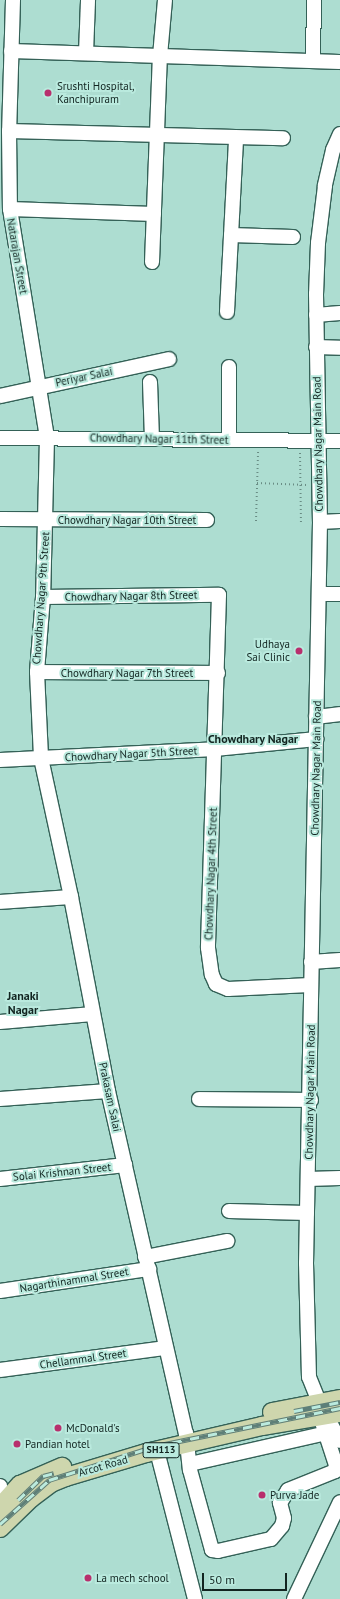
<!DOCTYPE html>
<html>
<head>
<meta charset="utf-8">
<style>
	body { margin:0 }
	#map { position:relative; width:340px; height:1599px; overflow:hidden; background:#adddd1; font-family:"PT Sans",sans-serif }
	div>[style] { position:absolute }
	.path>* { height:2px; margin-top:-1px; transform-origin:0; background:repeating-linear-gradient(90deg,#698c84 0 1px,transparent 0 4px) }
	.roads { filter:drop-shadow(1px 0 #346157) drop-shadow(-1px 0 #346157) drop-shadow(0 1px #346157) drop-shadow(0 -1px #346157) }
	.minor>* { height:14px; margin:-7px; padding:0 7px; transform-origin:7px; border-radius:7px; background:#fff }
	.major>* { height:18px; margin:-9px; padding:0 9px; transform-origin:9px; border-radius:9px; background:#ced6ad }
	.rail>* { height:4.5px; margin-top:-2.25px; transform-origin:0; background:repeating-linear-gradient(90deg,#baeade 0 9px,#5e7f78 0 18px); box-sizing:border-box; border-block:1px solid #5e7f78 }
	.dots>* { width:11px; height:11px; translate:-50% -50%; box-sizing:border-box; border:2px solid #baeade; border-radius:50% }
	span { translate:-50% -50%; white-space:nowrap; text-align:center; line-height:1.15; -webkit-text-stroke:4px #baeade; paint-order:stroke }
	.shield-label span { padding:1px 3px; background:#baeade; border:1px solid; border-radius:3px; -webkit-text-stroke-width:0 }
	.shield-label { font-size:10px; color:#122521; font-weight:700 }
	.poi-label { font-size:11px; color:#122521 }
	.left { translate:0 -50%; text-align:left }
	.right { translate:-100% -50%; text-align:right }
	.street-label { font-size:11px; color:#122521 }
	.neighbourhood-label { font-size:12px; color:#122521; font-weight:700 }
	.scale { position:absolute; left:202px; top:1573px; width:85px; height:18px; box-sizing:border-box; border:2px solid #122521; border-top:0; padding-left:5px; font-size:12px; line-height:14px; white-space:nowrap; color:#122521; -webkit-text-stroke:3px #baeade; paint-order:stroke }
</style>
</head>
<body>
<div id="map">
	<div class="path">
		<i style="left:300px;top:453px;width:69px;rotate:89.2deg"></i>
		<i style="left:257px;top:483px;width:50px;rotate:2.3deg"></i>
		<i style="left:256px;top:521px;width:69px;rotate:-88.3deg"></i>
	</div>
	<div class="roads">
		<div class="minor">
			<i style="left:13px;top:0;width:131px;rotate:91.7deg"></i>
			<i style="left:9px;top:131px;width:78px;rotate:89.3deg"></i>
			<i style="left:10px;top:209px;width:232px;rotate:80.8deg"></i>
			<i style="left:47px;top:438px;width:159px;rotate:91.4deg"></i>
			<i style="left:43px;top:597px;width:75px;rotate:94.6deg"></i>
			<i style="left:37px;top:672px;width:86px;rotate:87.3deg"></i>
			<i style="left:41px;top:758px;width:142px;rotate:77.8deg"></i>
			<i style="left:71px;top:897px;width:197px;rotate:79.2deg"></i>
			<i style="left:108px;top:1091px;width:351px;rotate:77.2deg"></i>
			<i style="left:186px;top:1433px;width:37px;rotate:84deg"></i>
			<i style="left:190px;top:1470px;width:83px;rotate:74.6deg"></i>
			<i style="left:212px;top:1550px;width:6px;rotate:9deg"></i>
			<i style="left:218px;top:1551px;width:54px;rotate:-12.8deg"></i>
			<i style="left:271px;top:1539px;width:17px;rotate:-50deg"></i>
			<i style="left:282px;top:1526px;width:8px;rotate:-76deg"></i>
			<i style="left:284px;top:1518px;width:16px;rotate:-105deg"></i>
			<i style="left:280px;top:1503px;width:15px;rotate:-58deg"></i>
			<i style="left:288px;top:1490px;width:51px;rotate:-22deg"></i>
			<i style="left:335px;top:1471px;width:6px;rotate:-81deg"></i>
			<i style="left:336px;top:1465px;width:52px;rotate:-108.1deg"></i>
			<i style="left:11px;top:51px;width:329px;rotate:1.9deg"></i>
			<i style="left:86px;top:53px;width:53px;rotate:-87.8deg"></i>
			<i style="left:313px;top:61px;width:61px;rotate:-89.1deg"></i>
			<i style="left:9px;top:131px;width:274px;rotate:1.5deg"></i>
			<i style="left:340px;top:134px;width:17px;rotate:114deg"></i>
			<i style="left:333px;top:150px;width:37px;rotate:103deg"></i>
			<i style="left:325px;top:186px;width:57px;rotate:97deg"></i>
			<i style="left:318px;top:243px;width:51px;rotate:92.2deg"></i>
			<i style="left:316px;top:294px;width:228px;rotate:89deg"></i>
			<i style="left:320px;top:522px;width:741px;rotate:91.08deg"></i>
			<i style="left:306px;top:1263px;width:114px;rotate:88.5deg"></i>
			<i style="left:309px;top:1377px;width:27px;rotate:68deg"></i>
			<i style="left:319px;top:1402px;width:44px;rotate:61.7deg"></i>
			<i style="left:10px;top:209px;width:144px;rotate:2deg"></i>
			<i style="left:231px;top:235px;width:62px;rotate:1.8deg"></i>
			<i style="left:152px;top:262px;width:206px;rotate:-87.8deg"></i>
			<i style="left:160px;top:56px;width:56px;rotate:-84.9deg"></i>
			<i style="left:227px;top:312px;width:173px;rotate:-87deg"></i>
			<i style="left:316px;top:315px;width:24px;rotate:-5deg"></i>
			<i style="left:316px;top:347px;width:24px;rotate:2deg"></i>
			<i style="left:150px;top:382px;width:56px;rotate:88deg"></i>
			<i style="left:0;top:396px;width:173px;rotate:-12.3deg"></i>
			<i style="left:0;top:438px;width:340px;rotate:0.5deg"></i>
			<i style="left:229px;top:440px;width:73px;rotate:-90deg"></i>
			<i style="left:0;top:519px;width:207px;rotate:0.3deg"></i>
			<i style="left:320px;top:522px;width:20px;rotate:-3deg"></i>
			<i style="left:319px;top:594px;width:21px"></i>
			<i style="left:43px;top:597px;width:176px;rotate:-0.7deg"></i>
			<i style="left:219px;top:595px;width:353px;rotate:91.8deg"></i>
			<i style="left:208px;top:948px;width:27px;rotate:82deg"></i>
			<i style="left:212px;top:975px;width:10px;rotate:66deg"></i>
			<i style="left:216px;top:984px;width:13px;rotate:23deg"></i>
			<i style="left:228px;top:989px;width:82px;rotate:-2.8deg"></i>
			<i style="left:37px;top:672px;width:181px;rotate:0.3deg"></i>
			<i style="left:316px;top:717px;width:24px;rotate:-7deg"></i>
			<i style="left:0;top:760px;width:215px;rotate:-2.9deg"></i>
			<i style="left:215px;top:749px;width:102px;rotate:-5.6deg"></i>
			<i style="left:0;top:902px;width:71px;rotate:-4deg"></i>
			<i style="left:311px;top:962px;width:29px;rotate:-4deg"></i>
			<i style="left:0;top:1022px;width:93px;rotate:-4.9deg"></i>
			<i style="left:0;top:1099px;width:108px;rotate:-4.2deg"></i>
			<i style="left:199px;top:1099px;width:112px;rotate:0.5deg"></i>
			<i style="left:0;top:1179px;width:126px;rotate:-6.4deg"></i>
			<i style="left:308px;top:1179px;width:32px;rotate:-2deg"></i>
			<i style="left:229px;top:1211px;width:78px;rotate:1.5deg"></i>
			<i style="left:145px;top:1257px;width:84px;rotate:-11deg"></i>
			<i style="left:0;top:1291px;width:151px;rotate:-8.4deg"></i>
			<i style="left:0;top:1370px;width:166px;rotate:-7.6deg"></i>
			<i style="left:157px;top:1451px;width:153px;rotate:75.6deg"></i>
			<i style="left:190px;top:1464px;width:139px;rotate:-12.8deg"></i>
			<i style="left:0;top:1486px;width:19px;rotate:84deg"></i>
			<i style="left:294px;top:1599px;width:107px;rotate:-64.6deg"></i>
		</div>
		<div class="major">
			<i style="left:272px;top:1412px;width:69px;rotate:-10.8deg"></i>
			<i style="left:0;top:1507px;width:30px;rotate:-48deg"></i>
			<i style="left:20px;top:1485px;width:46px;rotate:-23.2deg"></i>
			<i style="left:0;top:1528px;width:43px;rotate:-44.1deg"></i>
			<i style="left:31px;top:1498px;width:25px;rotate:-37deg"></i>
			<i style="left:51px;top:1483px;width:16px;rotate:-22deg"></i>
			<i style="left:66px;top:1477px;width:84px;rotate:-16.7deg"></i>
			<i style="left:146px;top:1453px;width:119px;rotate:-13.1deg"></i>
			<i style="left:262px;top:1426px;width:79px;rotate:-9.5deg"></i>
		</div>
	</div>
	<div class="rail">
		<i style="left:294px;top:1411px;width:47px;rotate:-11.1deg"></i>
		<i style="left:18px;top:1500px;width:35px;rotate:-44deg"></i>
		<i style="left:43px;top:1476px;width:11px;rotate:-15deg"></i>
		<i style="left:0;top:1524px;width:66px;rotate:-41.9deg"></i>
		<i style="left:49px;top:1480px;width:111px;rotate:-17.8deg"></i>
		<i style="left:155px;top:1446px;width:189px;rotate:-11.6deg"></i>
	</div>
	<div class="dots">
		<i style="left:48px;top:93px;background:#b82f6d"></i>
		<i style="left:299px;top:651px;background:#b82f6d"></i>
		<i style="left:58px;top:1428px;background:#b82f6d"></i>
		<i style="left:17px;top:1444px;background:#b82f6d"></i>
		<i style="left:262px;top:1495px;background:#b82f6d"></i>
		<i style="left:88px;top:1578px;background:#b82f6d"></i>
	</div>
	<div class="shield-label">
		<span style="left:161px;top:1450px">SH113</span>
	</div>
	<div class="poi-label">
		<span class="left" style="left:57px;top:93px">Srushti Hospital,<br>Kanchipuram</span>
		<span class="right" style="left:290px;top:651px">Udhaya<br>Sai Clinic</span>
		<span class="left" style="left:66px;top:1428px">McDonald's</span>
		<span class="left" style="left:25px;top:1444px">Pandian hotel</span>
		<span class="left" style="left:270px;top:1495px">Purva Jade</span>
		<span class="left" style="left:96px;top:1578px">La mech school</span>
	</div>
	<div class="street-label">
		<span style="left:17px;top:256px;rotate:80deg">Natarajan Street</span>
		<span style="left:84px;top:377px;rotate:-12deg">Periyar Salai</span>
		<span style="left:159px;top:439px;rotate:1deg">Chowdhary Nagar 11th Street</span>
		<span style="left:318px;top:444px;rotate:-91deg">Chowdhary Nagar Main Road</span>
		<span style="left:127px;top:520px">Chowdhary Nagar 10th Street</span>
		<span style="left:131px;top:596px;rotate:-1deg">Chowdhary Nagar 8th Street</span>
		<span style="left:41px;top:598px;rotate:-86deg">Chowdhary Nagar 9th Street</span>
		<span style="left:127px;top:673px">Chowdhary Nagar 7th Street</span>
		<span style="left:131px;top:754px;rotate:-3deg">Chowdhary Nagar 5th Street</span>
		<span style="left:316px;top:768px;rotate:-89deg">Chowdhary Nagar Main Road</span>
		<span style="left:211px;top:874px;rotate:-88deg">Chowdhary Nagar 4th Street</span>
		<span style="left:310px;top:1092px;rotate:-89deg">Chowdhary Nagar Main Road</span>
		<span style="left:110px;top:1097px;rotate:78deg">Prakasam Salai</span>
		<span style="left:62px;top:1172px;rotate:-6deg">Solai Krishnan Street</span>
		<span style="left:74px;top:1280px;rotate:-9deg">Nagarthinammal Street</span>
		<span style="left:83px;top:1359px;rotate:-8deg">Chellammal Street</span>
		<span style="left:103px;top:1466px;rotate:-16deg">Arcot Road</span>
	</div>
	<div class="neighbourhood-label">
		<span style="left:253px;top:739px">Chowdhary Nagar</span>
		<span style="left:23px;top:1003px">Janaki<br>Nagar</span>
	</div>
	<div class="scale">50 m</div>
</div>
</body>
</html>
